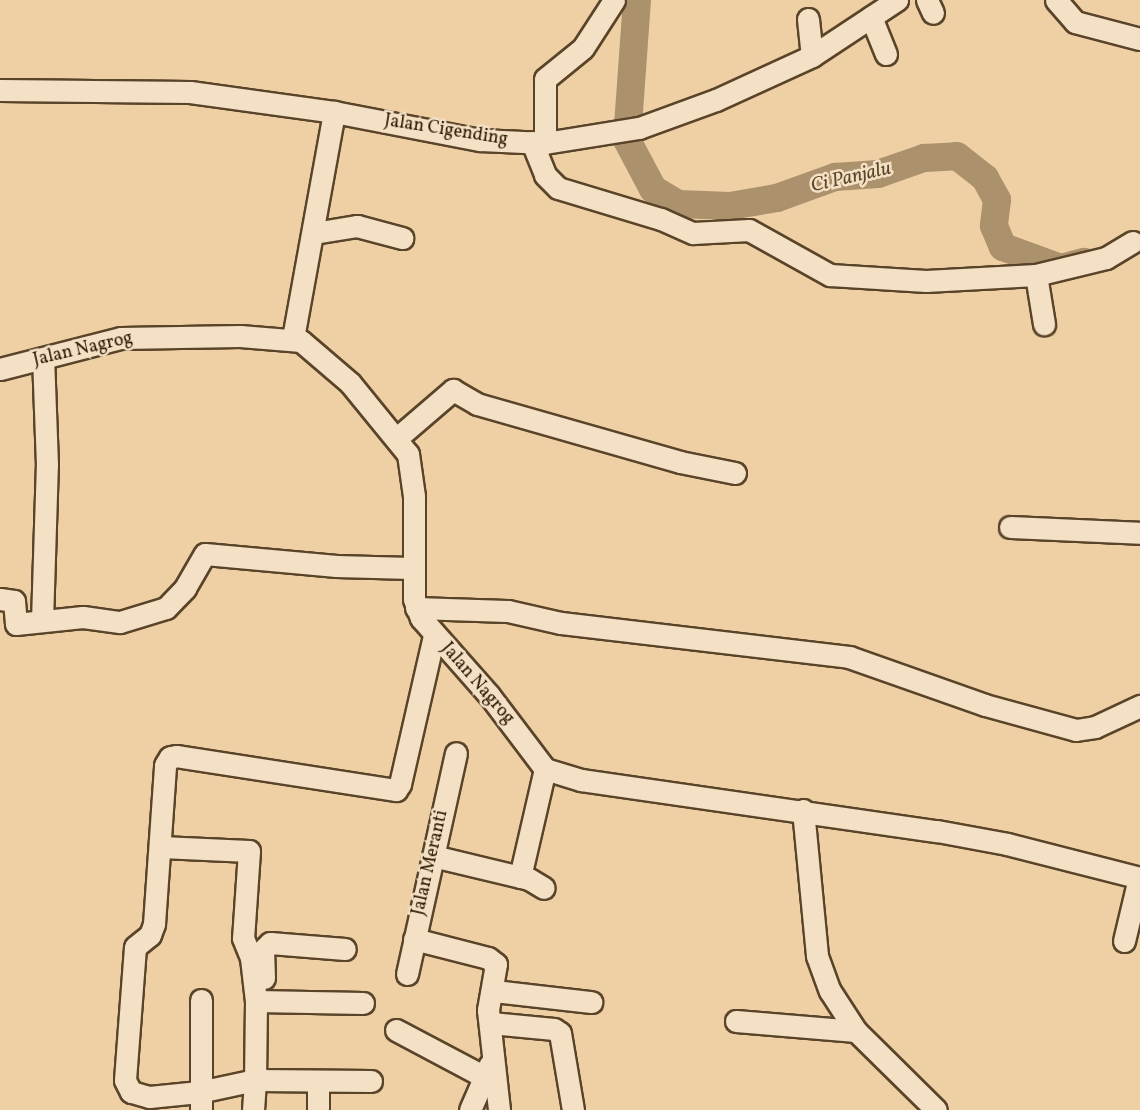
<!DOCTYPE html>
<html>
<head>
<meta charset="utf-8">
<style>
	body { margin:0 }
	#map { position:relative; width:1140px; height:1110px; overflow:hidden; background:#eed0a4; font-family:Vollkorn,serif }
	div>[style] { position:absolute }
	.river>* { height:28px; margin:-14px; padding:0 14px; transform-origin:14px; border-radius:14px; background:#ab916c }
	.roads { filter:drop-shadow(2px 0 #5a4429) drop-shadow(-2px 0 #5a4429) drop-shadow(0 2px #5a4429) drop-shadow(0 -2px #5a4429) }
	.minor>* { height:21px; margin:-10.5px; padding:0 10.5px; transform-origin:10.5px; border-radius:10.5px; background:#f4e0c4 }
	span { translate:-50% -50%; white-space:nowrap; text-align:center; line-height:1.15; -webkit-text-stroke:5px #f4e0c4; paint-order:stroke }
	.street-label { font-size:18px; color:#291600 }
	.water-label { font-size:20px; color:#5d472b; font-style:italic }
</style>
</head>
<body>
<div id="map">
	<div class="river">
		<i style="left:637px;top:0;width:140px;rotate:94.1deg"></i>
		<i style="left:627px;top:140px;width:55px;rotate:62deg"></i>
		<i style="left:653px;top:189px;width:29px;rotate:31deg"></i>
		<i style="left:678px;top:204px;width:52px;rotate:2.2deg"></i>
		<i style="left:730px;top:206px;width:48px;rotate:-9.7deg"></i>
		<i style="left:777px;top:198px;width:62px;rotate:-19.9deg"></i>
		<i style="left:835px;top:177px;width:43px;rotate:-4deg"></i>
		<i style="left:878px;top:174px;width:49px;rotate:-19.2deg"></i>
		<i style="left:924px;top:158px;width:33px;rotate:-3deg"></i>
		<i style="left:957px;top:156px;width:36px;rotate:38deg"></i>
		<i style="left:985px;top:178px;width:25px;rotate:61deg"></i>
		<i style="left:997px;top:200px;width:26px;rotate:97deg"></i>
		<i style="left:994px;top:226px;width:23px;rotate:67deg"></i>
		<i style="left:1003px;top:247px;width:62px;rotate:19.9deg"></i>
		<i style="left:1061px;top:268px;width:24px;rotate:-15deg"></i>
	</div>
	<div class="roads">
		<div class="minor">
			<i style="left:927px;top:0;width:14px;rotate:65deg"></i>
			<i style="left:1056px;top:0;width:29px;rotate:49deg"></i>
			<i style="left:1075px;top:22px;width:67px;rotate:14.7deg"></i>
			<i style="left:871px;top:17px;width:40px;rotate:68deg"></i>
			<i style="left:808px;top:19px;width:37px;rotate:84deg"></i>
			<i style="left:0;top:90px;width:190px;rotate:0.6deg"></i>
			<i style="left:190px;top:92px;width:145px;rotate:7.9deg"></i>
			<i style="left:334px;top:112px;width:149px;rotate:10.9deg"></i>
			<i style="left:480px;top:140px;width:65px;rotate:2.6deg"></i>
			<i style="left:545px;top:143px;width:95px;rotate:-9.1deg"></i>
			<i style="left:639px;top:128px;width:82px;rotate:-20deg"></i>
			<i style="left:716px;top:100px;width:106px;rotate:-24.6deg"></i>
			<i style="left:812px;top:56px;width:102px;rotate:-33.4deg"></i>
			<i style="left:532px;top:142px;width:35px;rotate:68deg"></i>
			<i style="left:545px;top:175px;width:18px;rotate:45deg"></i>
			<i style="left:558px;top:188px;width:108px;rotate:16.8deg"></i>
			<i style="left:661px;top:219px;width:35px;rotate:24deg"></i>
			<i style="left:693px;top:233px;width:56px;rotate:-3.1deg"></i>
			<i style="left:749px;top:230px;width:93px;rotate:29.1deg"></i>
			<i style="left:830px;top:275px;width:96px;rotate:3.6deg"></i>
			<i style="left:926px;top:281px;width:110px;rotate:-3.1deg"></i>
			<i style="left:1036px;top:275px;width:72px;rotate:-13.7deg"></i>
			<i style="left:1106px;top:258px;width:31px;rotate:-31deg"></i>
			<i style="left:545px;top:143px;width:64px;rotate:-90deg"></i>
			<i style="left:545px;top:79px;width:49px;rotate:-39.2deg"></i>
			<i style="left:583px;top:48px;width:57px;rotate:-57.1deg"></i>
			<i style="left:314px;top:233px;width:44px;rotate:-9.2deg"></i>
			<i style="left:357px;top:226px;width:47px;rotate:14.9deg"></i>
			<i style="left:1036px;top:275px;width:50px;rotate:80.7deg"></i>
			<i style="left:293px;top:338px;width:230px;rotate:-79.7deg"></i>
			<i style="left:0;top:369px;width:125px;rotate:-14.4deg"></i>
			<i style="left:121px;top:338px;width:119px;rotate:-1deg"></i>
			<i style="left:240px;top:336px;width:61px;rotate:4.7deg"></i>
			<i style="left:301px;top:341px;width:65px;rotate:40.6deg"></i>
			<i style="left:350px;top:383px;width:92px;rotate:50.8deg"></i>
			<i style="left:408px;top:454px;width:42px;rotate:81.9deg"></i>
			<i style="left:414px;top:496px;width:103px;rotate:90deg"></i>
			<i style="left:414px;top:599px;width:20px;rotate:70deg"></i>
			<i style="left:421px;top:618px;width:103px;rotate:48.6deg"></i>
			<i style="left:489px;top:695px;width:93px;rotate:52.9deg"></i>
			<i style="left:545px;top:769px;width:38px;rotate:17deg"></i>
			<i style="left:581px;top:780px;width:360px;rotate:8.2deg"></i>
			<i style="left:937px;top:831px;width:71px;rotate:10.5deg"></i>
			<i style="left:1007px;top:844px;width:137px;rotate:14.3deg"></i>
			<i style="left:397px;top:438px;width:74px;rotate:-40.6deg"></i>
			<i style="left:453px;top:390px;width:28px;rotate:30deg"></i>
			<i style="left:477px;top:404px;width:211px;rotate:15.9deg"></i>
			<i style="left:680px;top:462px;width:56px;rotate:11.3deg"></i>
			<i style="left:1010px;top:527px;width:130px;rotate:2.6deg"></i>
			<i style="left:0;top:599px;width:14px;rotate:8deg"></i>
			<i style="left:14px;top:601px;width:23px;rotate:85deg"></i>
			<i style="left:16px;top:624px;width:67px;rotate:-6deg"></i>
			<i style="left:83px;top:617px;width:37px;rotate:8deg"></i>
			<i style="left:120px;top:622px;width:48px;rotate:-16.9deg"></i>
			<i style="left:166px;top:608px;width:28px;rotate:-46deg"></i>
			<i style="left:185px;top:588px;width:39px;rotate:-60deg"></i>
			<i style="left:205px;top:554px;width:132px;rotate:5.2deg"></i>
			<i style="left:336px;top:566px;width:75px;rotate:1.5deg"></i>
			<i style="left:416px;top:608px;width:92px;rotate:1.9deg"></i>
			<i style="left:508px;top:611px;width:54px;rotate:12.8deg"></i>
			<i style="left:561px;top:623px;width:290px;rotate:6.7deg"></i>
			<i style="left:849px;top:657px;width:144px;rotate:19.4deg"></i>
			<i style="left:985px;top:705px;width:94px;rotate:15.4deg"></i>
			<i style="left:1076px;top:730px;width:19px;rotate:-9deg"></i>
			<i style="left:1095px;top:727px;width:50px;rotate:-25deg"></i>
			<i style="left:42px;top:621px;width:156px;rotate:-88.2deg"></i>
			<i style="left:47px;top:465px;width:107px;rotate:-92.1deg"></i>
			<i style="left:803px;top:810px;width:147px;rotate:84.5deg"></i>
			<i style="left:817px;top:956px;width:37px;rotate:70deg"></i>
			<i style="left:830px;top:991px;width:48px;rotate:57deg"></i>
			<i style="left:856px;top:1031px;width:112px;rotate:44.6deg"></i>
			<i style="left:161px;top:847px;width:88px;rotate:2.6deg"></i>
			<i style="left:249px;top:851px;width:87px;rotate:93.9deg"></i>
			<i style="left:243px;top:938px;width:22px;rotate:68deg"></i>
			<i style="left:251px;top:958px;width:43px;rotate:83.4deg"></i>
			<i style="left:256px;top:1001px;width:79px;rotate:90.7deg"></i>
			<i style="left:255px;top:1080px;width:116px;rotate:0.5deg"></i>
			<i style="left:433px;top:856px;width:99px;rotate:13.5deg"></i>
			<i style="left:529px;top:879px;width:17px;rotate:31deg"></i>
			<i style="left:520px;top:877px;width:111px;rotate:-77deg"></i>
			<i style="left:414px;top:939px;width:76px;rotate:14.4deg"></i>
			<i style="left:488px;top:958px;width:10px;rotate:37deg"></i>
			<i style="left:496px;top:964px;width:47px;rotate:99.9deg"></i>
			<i style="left:488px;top:1010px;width:101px;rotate:83.7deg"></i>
			<i style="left:1124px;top:941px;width:65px;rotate:-76.6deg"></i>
			<i style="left:407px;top:974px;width:226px;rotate:-77.5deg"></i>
			<i style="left:264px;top:978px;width:28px;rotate:-92deg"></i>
			<i style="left:263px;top:950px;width:10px;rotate:-45deg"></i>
			<i style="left:270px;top:943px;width:75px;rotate:4.6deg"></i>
			<i style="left:494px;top:991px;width:98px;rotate:6.5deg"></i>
			<i style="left:201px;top:1000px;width:110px;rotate:90deg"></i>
			<i style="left:256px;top:1001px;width:107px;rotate:1.1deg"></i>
			<i style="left:736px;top:1021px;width:120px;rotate:4.8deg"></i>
			<i style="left:491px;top:1023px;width:63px;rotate:5.4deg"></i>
			<i style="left:554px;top:1029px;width:7px;rotate:34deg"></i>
			<i style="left:560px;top:1033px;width:78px;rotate:80.4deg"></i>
			<i style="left:396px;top:1030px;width:98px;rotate:27.9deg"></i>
			<i style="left:253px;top:1110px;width:30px;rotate:-86deg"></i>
			<i style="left:255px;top:1080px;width:57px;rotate:167.9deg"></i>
			<i style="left:199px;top:1092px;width:50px;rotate:174.3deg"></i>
			<i style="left:149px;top:1097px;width:19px;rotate:-164deg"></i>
			<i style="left:131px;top:1092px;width:13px;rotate:-117deg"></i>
			<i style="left:125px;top:1080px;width:133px;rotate:-85.7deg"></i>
			<i style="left:135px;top:947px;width:19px;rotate:-39deg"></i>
			<i style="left:150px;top:935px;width:12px;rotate:-70deg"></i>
			<i style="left:154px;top:924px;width:159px;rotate:-86deg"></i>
			<i style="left:165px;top:765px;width:9px;rotate:-58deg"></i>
			<i style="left:170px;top:757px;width:6px;rotate:-9deg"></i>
			<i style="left:176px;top:756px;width:223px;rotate:8.8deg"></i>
			<i style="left:396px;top:790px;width:7px;rotate:-56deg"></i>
			<i style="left:400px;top:784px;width:152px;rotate:-77.1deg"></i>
			<i style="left:318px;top:1110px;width:29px;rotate:-90deg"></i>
			<i style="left:470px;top:1110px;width:50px;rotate:-66.5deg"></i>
		</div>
	</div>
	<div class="street-label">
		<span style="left:446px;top:131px;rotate:9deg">Jalan Cigending</span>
		<span style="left:83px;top:350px;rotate:-13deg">Jalan Nagrog</span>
		<span style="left:477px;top:684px;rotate:49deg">Jalan Nagrog</span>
		<span style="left:431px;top:863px;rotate:-77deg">Jalan Meranti</span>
	</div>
	<div class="water-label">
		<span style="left:851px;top:178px;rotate:-13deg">Ci Panjalu</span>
	</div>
</div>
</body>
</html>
